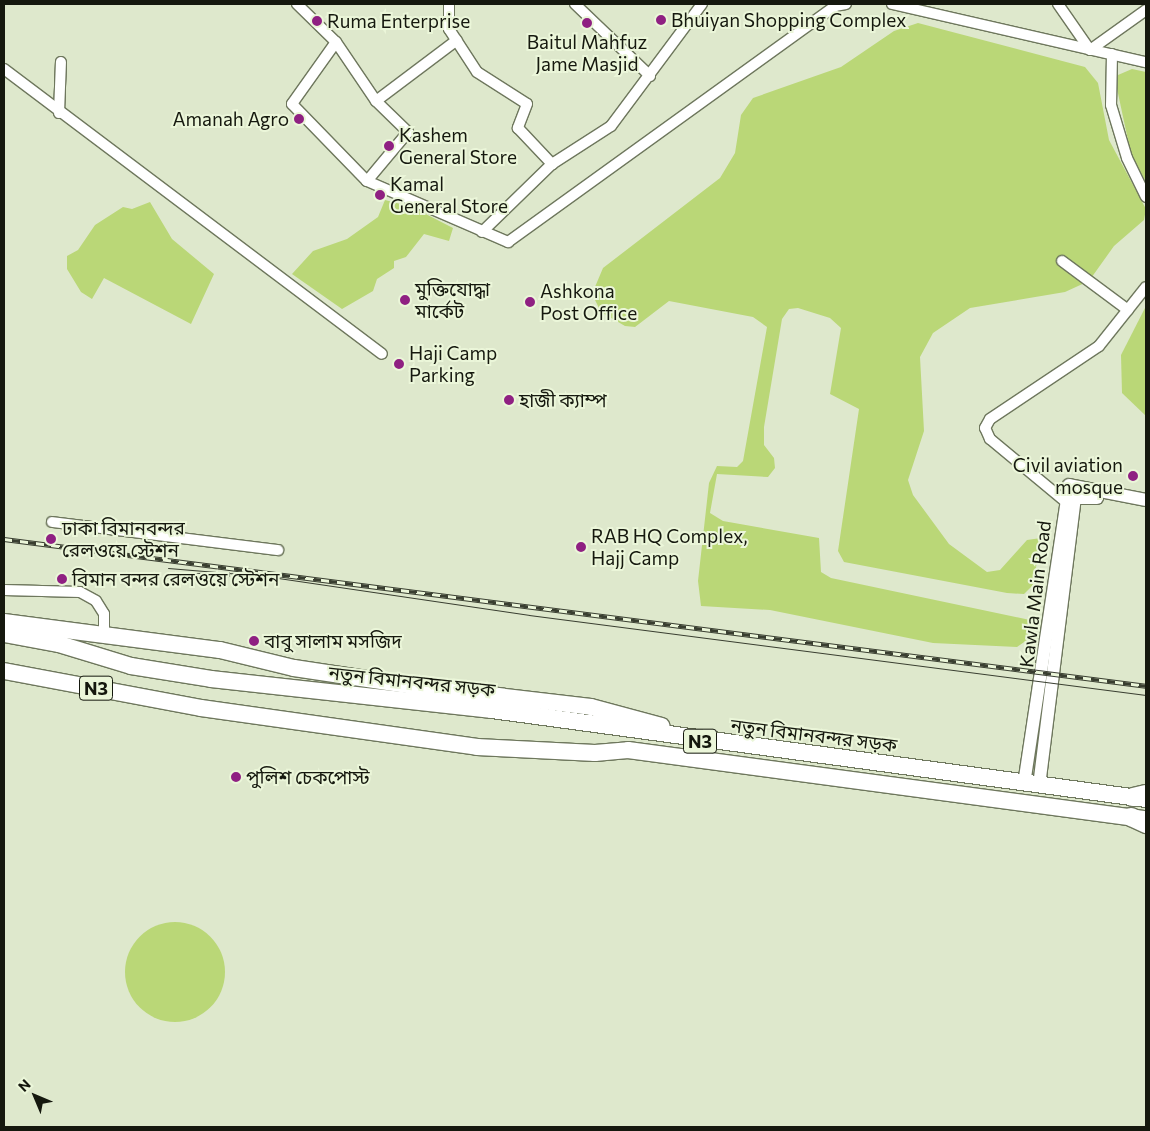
<!DOCTYPE html>
<html>
<head>
<meta charset="utf-8">
<style>
	body { margin:0 }
	#map { position:relative; width:1150px; height:1131px; overflow:hidden; background:#dee8cc; font-family:Commissioner,"Noto Sans Bengali",sans-serif }
	div>[style] { position:absolute }
	.water>* { inset:0; background:#bad777 }
	.round { border-radius:50% }
	.roads { filter:drop-shadow(1px 0 #6e775d) drop-shadow(-1px 0 #6e775d) drop-shadow(0 1px #6e775d) drop-shadow(0 -1px #6e775d) }
	.minor>* { height:10px; margin:-5px; padding:0 5px; transform-origin:5px; border-radius:5px; background:#fff }
	.tertiary>* { height:12px; margin:-6px; padding:0 6px; transform-origin:6px; border-radius:6px; background:#fff }
	.trunk>* { height:16px; margin:-8px; padding:0 8px; transform-origin:8px; border-radius:8px; background:#fff }
	.motorway>* { height:18px; margin:-9px; padding:0 9px; transform-origin:9px; border-radius:9px; background:#fff }
	.tram>* { height:1px; margin:-0.5px; padding:0 0.5px; transform-origin:0.5px; border-radius:0.5px; background:#393e30 }
	.rail>* { height:4.5px; margin-top:-2.25px; transform-origin:0; background:repeating-linear-gradient(90deg,#ebf6d9 0 8px,#393e30 0 16px); box-sizing:border-box; border-block:1px solid #393e30 }
	.dots>* { width:14px; height:14px; translate:-50% -50%; box-sizing:border-box; border:2px solid #ebf6d9; border-radius:50% }
	span { translate:-50% -50%; white-space:nowrap; text-align:center; line-height:1.15; -webkit-text-stroke:4px #ebf6d9; paint-order:stroke }
	.shield-label span { padding:1px 4px; background:#ebf6d9; border:1px solid; border-radius:4px; -webkit-text-stroke-width:0 }
	.shield-label { font-size:18px; color:#15180e; font-weight:700 }
	.poi-label { font-size:19px; color:#15180e }
	.left { translate:0 -50%; text-align:left }
	.right { translate:-100% -50%; text-align:right }
	.street-label { font-size:19px; color:#15180e }
	.frame { position:absolute; inset:0; border:5px solid #15180e; pointer-events:none }
	.north { position:absolute; left:10px; top:1071px; width:50px; height:50px; -webkit-text-stroke:4px #ebf6d9; paint-order:stroke; rotate:315deg; font-size:14px; font-weight:700; line-height:20px; text-align:center; color:#15180e }
	.north::after { content:''; display:block; margin:auto; width:18px; height:22px; background:#15180e; clip-path:polygon(50% 0,100% 100%,50% 72%,0 100%) }
</style>
</head>
<body>
<div id="map">
	<div class="water">
		<i style="clip-path:polygon(918px 23px,1085px 67px,1098px 83px,1109px 140px,1146px 209px,1144px 220px,1114px 246px,1089px 281px,1065px 292px,970px 308px,933px 333px,920px 357px,924px 431px,908px 480px,913px 495px,949px 544px,987px 572px,1000px 570px,1027px 540px,1041px 538px,1033px 585px,1024px 594px,1007px 593px,844px 562px,838px 551px,859px 409px,830px 394px,841px 328px,830px 318px,798px 308px,789px 309px,782px 319px,764px 427px,764px 445px,774px 458px,775px 468px,768px 477px,717px 474px,710px 513px,723px 521px,819px 538px,821px 572px,831px 578px,1030px 620px,1027px 640px,1017px 647px,933px 643px,770px 610px,701px 606px,698px 581px,709px 483px,717px 466px,737px 467px,743px 461px,767px 327px,753px 317px,669px 301px,635px 327px,625px 326px,601px 312px,592px 294px,603px 268px,720px 178px,735px 153px,741px 115px,753px 98px,841px 67px,894px 31px)"></i>
		<i style="clip-path:polygon(1132px 69px,1146px 72px,1146px 182px,1131px 154px,1116px 84px,1118px 75px)"></i>
		<i style="clip-path:polygon(385px 200px,412px 207px,453px 228px,449px 241px,424px 234px,406px 257px,394px 261px,394px 268px,377px 279px,373px 291px,342px 309px,292px 274px,313px 251px,347px 239px,378px 217px)"></i>
		<i style="clip-path:polygon(150px 202px,172px 239px,214px 274px,191px 324px,104px 278px,92px 299px,81px 292px,67px 269px,67px 256px,78px 250px,95px 225px,123px 207px,132px 209px)"></i>
		<i style="clip-path:polygon(1146px 306px,1146px 416px,1122px 393px,1121px 355px)"></i>
		<i class="round" style="left:125px;top:922px;width:100px;height:100px"></i>
	</div>
	<div class="roads">
		<div class="minor">
			<i style="left:297px;top:4px;width:54px;rotate:44.3deg"></i>
			<i style="left:336px;top:42px;width:71px;rotate:55.9deg"></i>
			<i style="left:376px;top:101px;width:45px;rotate:44.1deg"></i>
			<i style="left:408px;top:132px;width:64px;rotate:129.9deg"></i>
			<i style="left:367px;top:181px;width:154px;rotate:23.4deg"></i>
			<i style="left:508px;top:242px;width:403px;rotate:-35.8deg"></i>
			<i style="left:835px;top:6px;width:11px;rotate:-10deg"></i>
			<i style="left:449px;top:4px;width:25px;rotate:90deg"></i>
			<i style="left:449px;top:29px;width:51px;rotate:56.9deg"></i>
			<i style="left:477px;top:72px;width:59px;rotate:32.6deg"></i>
			<i style="left:527px;top:104px;width:26px;rotate:111deg"></i>
			<i style="left:518px;top:128px;width:50px;rotate:46.6deg"></i>
			<i style="left:575px;top:4px;width:104px;rotate:43.8deg"></i>
			<i style="left:892px;top:4px;width:261px;rotate:12.9deg"></i>
			<i style="left:1058px;top:4px;width:56px;rotate:55.2deg"></i>
			<i style="left:1090px;top:50px;width:69px;rotate:-35.5deg"></i>
			<i style="left:336px;top:42px;width:76px;rotate:125.4deg"></i>
			<i style="left:292px;top:104px;width:107px;rotate:45.8deg"></i>
			<i style="left:1112px;top:54px;width:51px;rotate:91.1deg"></i>
			<i style="left:1111px;top:105px;width:55px;rotate:73.2deg"></i>
			<i style="left:1127px;top:158px;width:43px;rotate:64deg"></i>
			<i style="left:4px;top:69px;width:473px;rotate:37deg"></i>
			<i style="left:376px;top:101px;width:101px;rotate:-37deg"></i>
			<i style="left:59px;top:113px;width:51px;rotate:-87.8deg"></i>
			<i style="left:482px;top:232px;width:98px;rotate:-44.2deg"></i>
			<i style="left:552px;top:164px;width:70px;rotate:-32.8deg"></i>
			<i style="left:611px;top:126px;width:152px;rotate:-53.3deg"></i>
			<i style="left:1062px;top:261px;width:82px;rotate:36.6deg"></i>
			<i style="left:1066px;top:502px;width:99px;rotate:-140.3deg"></i>
			<i style="left:990px;top:439px;width:12px;rotate:-114deg"></i>
			<i style="left:985px;top:428px;width:10px;rotate:-61deg"></i>
			<i style="left:990px;top:419px;width:131px;rotate:-33.8deg"></i>
			<i style="left:1099px;top:346px;width:75px;rotate:-51.5deg"></i>
			<i style="left:52px;top:522px;width:228px;rotate:7.1deg"></i>
			<i style="left:4px;top:590px;width:76px;rotate:1.5deg"></i>
			<i style="left:80px;top:592px;width:18px;rotate:29deg"></i>
			<i style="left:96px;top:601px;width:15px;rotate:58deg"></i>
			<i style="left:104px;top:614px;width:20px;rotate:90deg"></i>
		</div>
		<div class="tertiary">
			<i style="left:1024px;top:784px;width:302px;rotate:-81.4deg"></i>
			<i style="left:1069px;top:485px;width:78px;rotate:11deg"></i>
			<i style="left:1039px;top:786px;width:290px;rotate:-82.9deg"></i>
			<i style="left:1075px;top:498px;width:22px"></i>
		</div>
		<div class="trunk">
			<i style="left:4px;top:622px;width:218px;rotate:7.4deg"></i>
			<i style="left:220px;top:650px;width:76px;rotate:13.7deg"></i>
			<i style="left:294px;top:668px;width:120px;rotate:8.6deg"></i>
			<i style="left:413px;top:686px;width:179px;rotate:6.7deg"></i>
			<i style="left:591px;top:707px;width:73px;rotate:15deg"></i>
			<i style="left:4px;top:634px;width:56px;rotate:10.3deg"></i>
			<i style="left:59px;top:644px;width:75px;rotate:17deg"></i>
			<i style="left:131px;top:666px;width:81px;rotate:9.2deg"></i>
			<i style="left:211px;top:679px;width:283px;rotate:6.3deg"></i>
			<i style="left:492px;top:710px;width:660px;rotate:7.75deg"></i>
			<i style="left:4px;top:671px;width:200px;rotate:10.6deg"></i>
			<i style="left:201px;top:708px;width:279px;rotate:8deg"></i>
			<i style="left:477px;top:747px;width:118px;rotate:2.9deg"></i>
			<i style="left:595px;top:753px;width:33px;rotate:-5deg"></i>
			<i style="left:628px;top:750px;width:520px;rotate:7.63deg"></i>
		</div>
		<div class="motorway">
			<i style="left:1133px;top:797px;width:13px;rotate:-13deg"></i>
			<i style="left:1131px;top:817px;width:17px;rotate:25deg"></i>
		</div>
	</div>
	<div class="tram">
		<i style="left:168px;top:568px;width:97px;rotate:4.7deg"></i>
		<i style="left:265px;top:576px;width:267px;rotate:8.4deg"></i>
		<i style="left:529px;top:615px;width:622px;rotate:7.39deg"></i>
	</div>
	<div class="rail">
		<i style="left:4px;top:539px;width:1151px;rotate:7.33deg"></i>
		<i style="left:166px;top:576px;width:64px;rotate:-1.8deg"></i>
	</div>
	<div class="dots">
		<i style="left:661px;top:20px;background:#8f2082"></i>
		<i style="left:317px;top:21px;background:#8f2082"></i>
		<i style="left:587px;top:23px;background:#8f2082"></i>
		<i style="left:299px;top:119px;background:#8f2082"></i>
		<i style="left:389px;top:146px;background:#8f2082"></i>
		<i style="left:380px;top:195px;background:#8f2082"></i>
		<i style="left:405px;top:300px;background:#8f2082"></i>
		<i style="left:530px;top:302px;background:#8f2082"></i>
		<i style="left:399px;top:364px;background:#8f2082"></i>
		<i style="left:509px;top:400px;background:#8f2082"></i>
		<i style="left:1133px;top:476px;background:#8f2082"></i>
		<i style="left:51px;top:539px;background:#8f2082"></i>
		<i style="left:581px;top:547px;background:#8f2082"></i>
		<i style="left:62px;top:579px;background:#8f2082"></i>
		<i style="left:254px;top:641px;background:#8f2082"></i>
		<i style="left:236px;top:777px;background:#8f2082"></i>
	</div>
	<div class="shield-label">
		<span style="left:96px;top:688px">N3</span>
		<span style="left:700px;top:741px">N3</span>
	</div>
	<div class="poi-label">
		<span class="left" style="left:671px;top:20px">Bhuiyan Shopping Complex</span>
		<span class="left" style="left:327px;top:21px">Ruma Enterprise</span>
		<span style="left:587px;top:53px">Baitul Mahfuz<br>Jame Masjid</span>
		<span class="right" style="left:289px;top:119px">Amanah Agro</span>
		<span class="left" style="left:399px;top:146px">Kashem<br>General Store</span>
		<span class="left" style="left:390px;top:195px">Kamal<br>General Store</span>
		<span class="left" style="left:415px;top:300px">মুক্তিযোদ্ধা<br>মার্কেট</span>
		<span class="left" style="left:540px;top:302px">Ashkona<br>Post Office</span>
		<span class="left" style="left:409px;top:364px">Haji Camp<br>Parking</span>
		<span class="left" style="left:519px;top:400px">হাজী ক্যাম্প</span>
		<span class="right" style="left:1123px;top:476px">Civil aviation<br>mosque</span>
		<span class="left" style="left:62px;top:539px">ঢাকা বিমানবন্দর<br>রেলওয়ে স্টেশন</span>
		<span class="left" style="left:591px;top:547px">RAB HQ Complex,<br>Hajj Camp</span>
		<span class="left" style="left:72px;top:579px">বিমান বন্দর রেলওয়ে স্টেশন</span>
		<span class="left" style="left:264px;top:641px">বাবু সালাম মসজিদ</span>
		<span class="left" style="left:246px;top:777px">পুলিশ চেকপোস্ট</span>
	</div>
	<div class="street-label">
		<span style="left:1035px;top:594px;rotate:-83deg">Kawla Main Road</span>
		<span style="left:412px;top:681px;rotate:6deg">নতুন বিমানবন্দর সড়ক</span>
		<span style="left:814px;top:735px;rotate:7deg">নতুন বিমানবন্দর সড়ক</span>
	</div>
	<div class="frame"></div>
	<div class="north">N</div>
</div>
</body>
</html>
